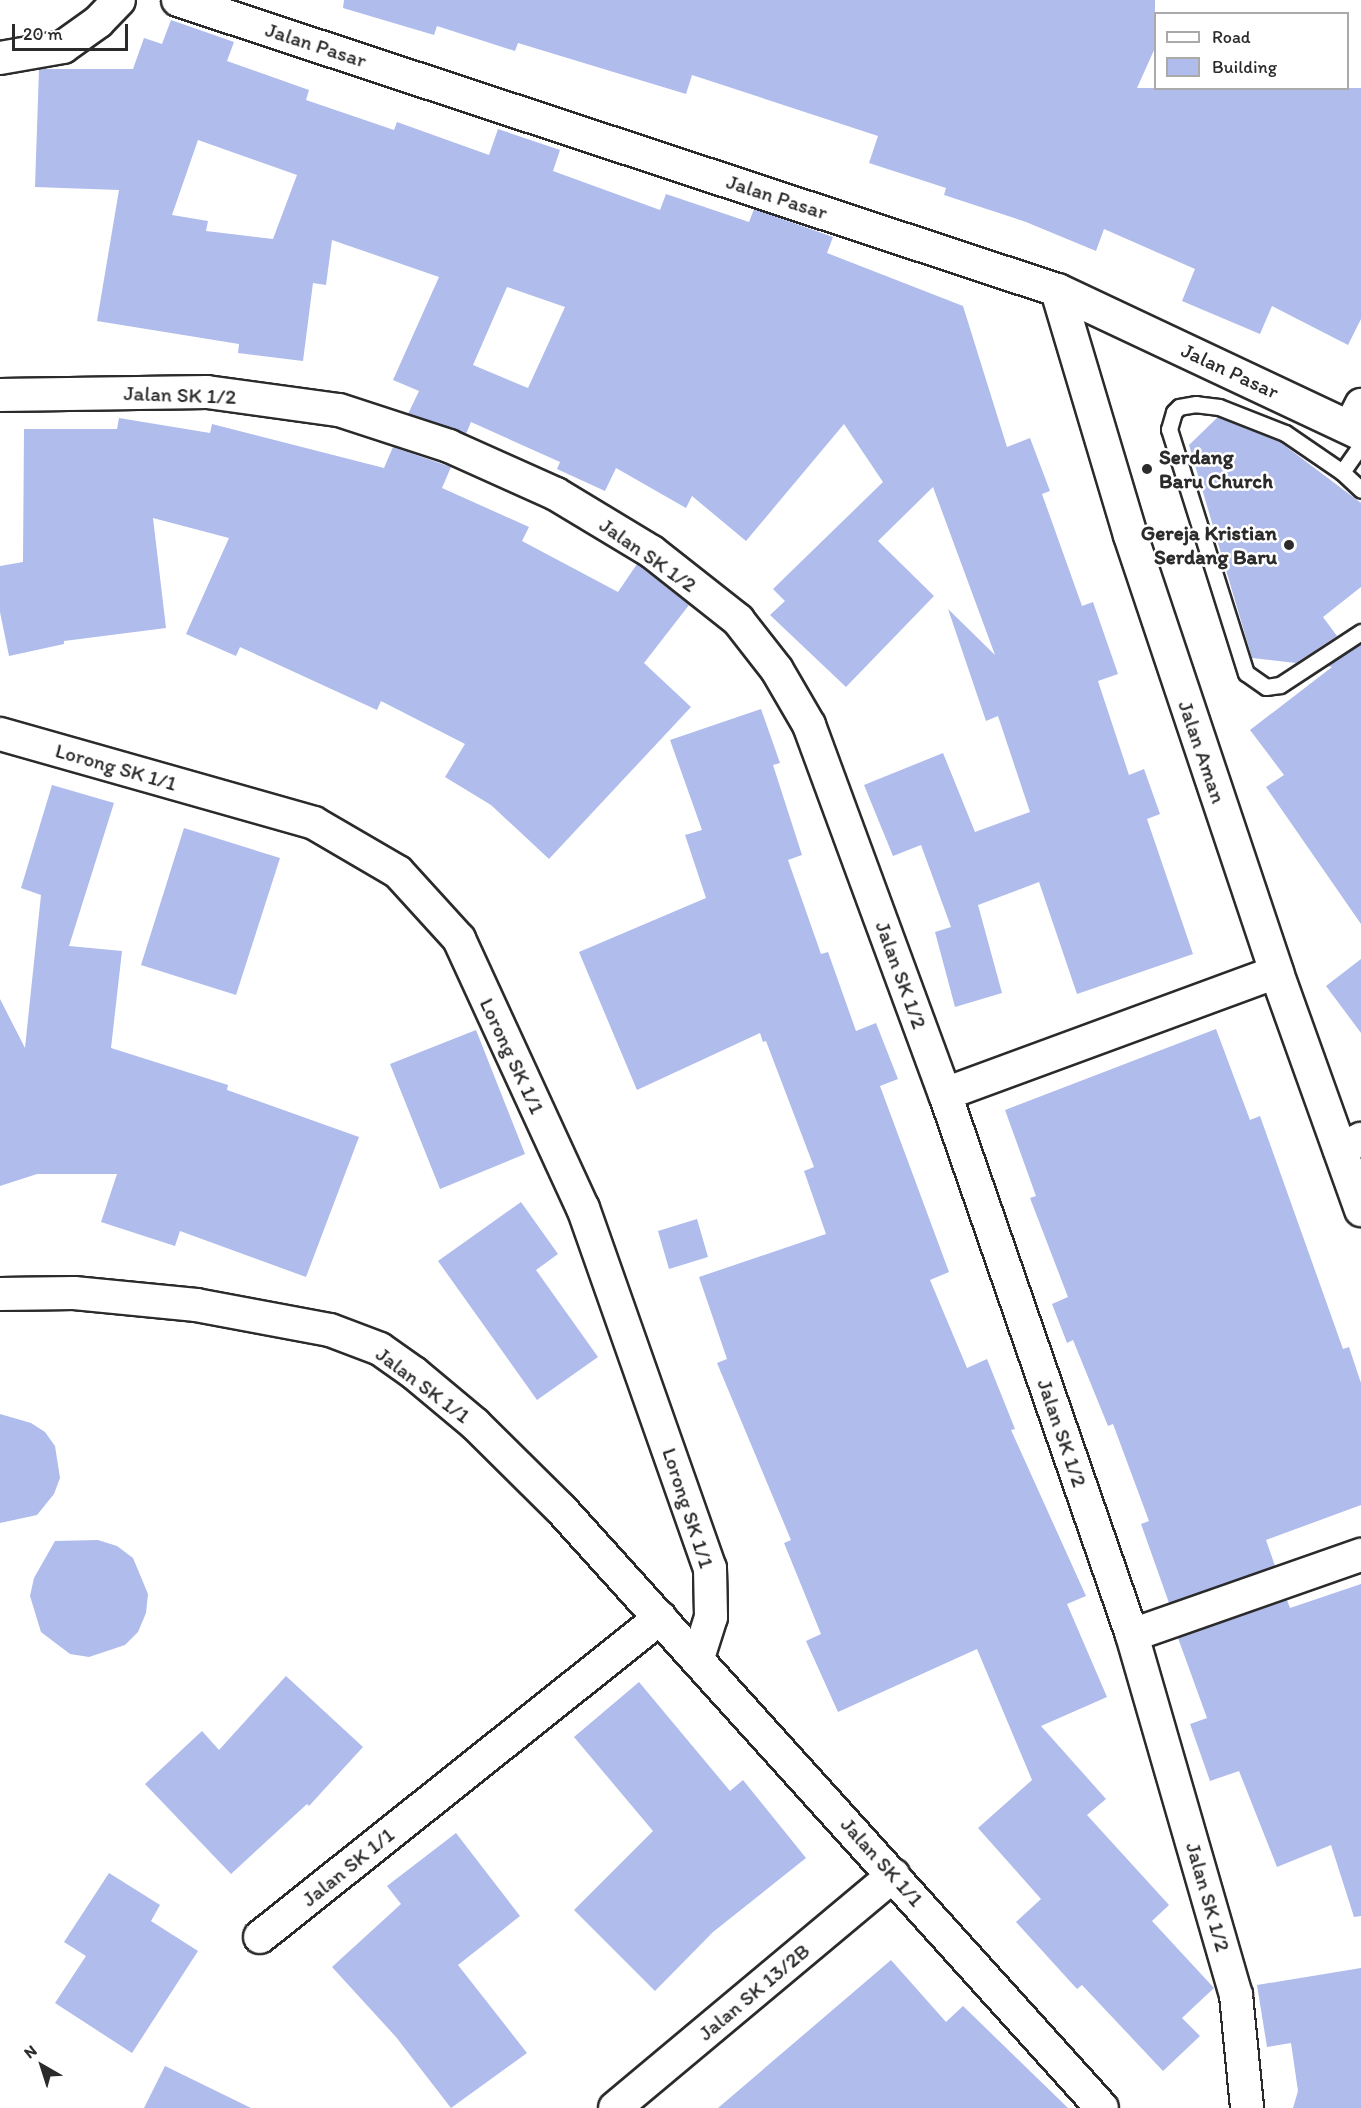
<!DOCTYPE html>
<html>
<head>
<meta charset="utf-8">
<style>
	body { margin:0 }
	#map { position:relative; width:1361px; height:2108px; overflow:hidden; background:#fff; font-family:Itim,sans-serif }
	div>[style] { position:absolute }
	.building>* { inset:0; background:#afbcec }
	.roads { filter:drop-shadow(2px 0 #2b2b2b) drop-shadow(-2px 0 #2b2b2b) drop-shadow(0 2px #2b2b2b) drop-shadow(0 -2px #2b2b2b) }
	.lane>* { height:15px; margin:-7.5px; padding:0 7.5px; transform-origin:7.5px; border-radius:7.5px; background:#fff }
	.street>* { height:32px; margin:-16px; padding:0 16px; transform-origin:16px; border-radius:16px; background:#fff }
	.secondary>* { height:33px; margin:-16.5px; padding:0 16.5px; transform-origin:16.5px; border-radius:16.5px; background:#fff }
	.dots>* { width:16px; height:16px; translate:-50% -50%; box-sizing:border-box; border:3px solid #fff; border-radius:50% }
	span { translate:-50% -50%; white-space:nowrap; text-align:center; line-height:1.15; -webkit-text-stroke:5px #fff; paint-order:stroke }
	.street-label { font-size:21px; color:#2b2b2b }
	.poi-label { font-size:21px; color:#2b2b2b; font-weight:700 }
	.left { translate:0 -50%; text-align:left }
	.right { translate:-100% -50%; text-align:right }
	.legend { position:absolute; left:1154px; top:12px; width:195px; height:78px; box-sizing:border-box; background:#fff; border:2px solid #aaa; margin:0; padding:8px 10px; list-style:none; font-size:18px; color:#2b2b2b }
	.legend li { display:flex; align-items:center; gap:12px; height:30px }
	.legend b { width:30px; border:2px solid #aaa }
	.north { position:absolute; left:12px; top:2036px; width:60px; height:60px; -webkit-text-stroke:4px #fff; paint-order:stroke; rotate:321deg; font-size:16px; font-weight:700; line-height:24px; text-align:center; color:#2b2b2b }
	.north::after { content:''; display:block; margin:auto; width:21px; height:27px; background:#2b2b2b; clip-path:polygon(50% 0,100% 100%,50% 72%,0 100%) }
	.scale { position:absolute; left:12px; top:24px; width:116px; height:27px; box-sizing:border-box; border:3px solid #2b2b2b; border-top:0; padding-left:8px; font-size:18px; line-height:21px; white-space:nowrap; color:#2b2b2b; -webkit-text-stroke:4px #fff; paint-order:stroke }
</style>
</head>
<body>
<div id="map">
	<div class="building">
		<i style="clip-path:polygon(344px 0,1155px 0,1155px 48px,1137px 88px,1361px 88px,1361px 319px,1348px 345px,1272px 306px,1260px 334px,1182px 301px,1195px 269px,1104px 229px,1096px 251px,1026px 222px,944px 195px,946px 188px,869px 163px,878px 136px,692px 75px,686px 94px,518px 43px,515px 51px,437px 26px,434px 35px,343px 8px)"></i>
		<i style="clip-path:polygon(evenodd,171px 20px,234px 42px,227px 61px,309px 90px,306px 100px,394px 130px,397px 122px,489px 155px,498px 129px,560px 150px,553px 171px,660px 210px,666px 194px,749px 222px,754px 209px,833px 237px,827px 253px,963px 306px,1007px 447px,1030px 438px,1050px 491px,1042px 494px,1082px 606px,1093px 602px,1118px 674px,1098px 681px,1129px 775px,1144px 769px,1160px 814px,1147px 819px,1193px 954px,1077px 994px,1039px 882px,978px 905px,1002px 993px,955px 1007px,935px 932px,951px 927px,921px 845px,893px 856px,864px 785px,943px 753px,975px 832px,1030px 812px,998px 716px,986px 721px,948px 609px,995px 655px,933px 487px,878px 541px,934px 596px,846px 687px,770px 615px,785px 601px,773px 589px,883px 482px,844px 424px,746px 541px,692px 496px,686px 508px,616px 468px,605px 491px,557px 469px,560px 462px,471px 422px,466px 434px,408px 414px,419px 391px,393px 380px,439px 277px,332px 240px,326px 285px,313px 283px,303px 361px,238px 353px,239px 344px,97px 321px,119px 190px,35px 187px,39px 69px,133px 69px,144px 38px,162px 44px,171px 20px,198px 140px,297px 175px,273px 239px,206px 231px,208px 221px,172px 215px,198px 140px,171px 20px,507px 287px,565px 307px,528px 388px,473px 365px,507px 287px)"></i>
		<i style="clip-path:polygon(1218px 417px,1280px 442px,1361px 503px,1361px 587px,1323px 617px,1337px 636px,1296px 663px,1252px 658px,1189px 445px)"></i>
		<i style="clip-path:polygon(119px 418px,210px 433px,212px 424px,384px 468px,393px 447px,451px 467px,442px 488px,529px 527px,522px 541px,618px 592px,637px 564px,689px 605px,644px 663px,691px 707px,549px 859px,491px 805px,445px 777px,465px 744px,381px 701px,377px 710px,240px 647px,236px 656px,186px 634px,229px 538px,153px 518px,166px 628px,64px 641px,64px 644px,9px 656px,0 612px,0 566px,23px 562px,24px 429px,117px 429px)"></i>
		<i style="clip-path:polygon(1361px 644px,1361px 924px,1266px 787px,1284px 775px,1250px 730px,1332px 667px,1327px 666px)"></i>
		<i style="clip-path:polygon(761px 709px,780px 763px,773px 765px,802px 855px,788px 860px,821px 954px,828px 952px,856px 1031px,876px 1023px,898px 1079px,880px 1086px,949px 1272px,930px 1280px,967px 1368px,987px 1359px,1015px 1429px,1011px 1430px,1086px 1596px,1067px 1604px,1107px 1697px,1041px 1726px,1106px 1799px,1087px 1815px,1169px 1905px,1152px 1921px,1214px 1988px,1182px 2018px,1200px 2036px,1163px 2071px,1082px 1985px,1077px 1989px,1016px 1922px,1041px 1899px,978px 1828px,1032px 1780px,977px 1649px,838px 1712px,806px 1641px,821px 1634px,784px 1543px,791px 1540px,717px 1363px,727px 1359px,699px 1277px,826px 1234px,804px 1171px,814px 1167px,766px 1041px,763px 1042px,760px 1033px,637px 1090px,579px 952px,706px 898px,685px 835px,702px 830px,670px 740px)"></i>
		<i style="clip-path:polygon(52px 785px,114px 803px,69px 946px,122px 951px,111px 1048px,228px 1085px,227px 1090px,359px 1137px,306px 1277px,180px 1231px,175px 1246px,101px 1222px,117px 1174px,37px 1174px,0 1186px,0 999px,25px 1048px,41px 895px,21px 888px)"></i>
		<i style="clip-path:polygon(184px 828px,280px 858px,236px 995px,141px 965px)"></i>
		<i style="clip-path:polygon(1361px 959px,1361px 1033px,1326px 986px)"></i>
		<i style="clip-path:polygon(1216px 1029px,1250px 1120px,1260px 1116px,1343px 1349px,1349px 1347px,1361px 1383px,1361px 1505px,1266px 1540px,1275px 1566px,1169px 1603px,1141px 1524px,1149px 1521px,1113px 1424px,1108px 1426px,1073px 1340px,1067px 1343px,1052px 1304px,1068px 1297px,1030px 1198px,1036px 1196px,1005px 1110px)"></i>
		<i style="clip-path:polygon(476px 1030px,525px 1154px,440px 1189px,390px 1064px)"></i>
		<i style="clip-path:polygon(521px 1202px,558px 1254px,536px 1270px,598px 1357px,537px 1400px,438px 1261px)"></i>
		<i style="clip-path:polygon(697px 1219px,708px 1257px,669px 1269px,658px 1231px)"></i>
		<i style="clip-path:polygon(0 1414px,31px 1423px,45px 1432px,55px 1446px,60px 1478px,54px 1494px,37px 1515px,0 1523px)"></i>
		<i style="clip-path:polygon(98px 1540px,117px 1546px,133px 1558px,148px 1594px,146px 1613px,138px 1632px,125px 1645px,89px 1657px,70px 1654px,41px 1632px,30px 1596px,34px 1578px,55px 1541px)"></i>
		<i style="clip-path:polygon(1361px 1584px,1361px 1916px,1354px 1917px,1331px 1845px,1277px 1867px,1239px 1771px,1210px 1781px,1190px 1724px,1207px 1718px,1178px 1638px,1287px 1600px,1290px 1608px)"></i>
		<i style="clip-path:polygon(286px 1676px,363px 1747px,309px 1806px,307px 1804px,231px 1874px,145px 1784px,202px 1731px,219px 1750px)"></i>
		<i style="clip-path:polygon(639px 1682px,730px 1791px,743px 1780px,806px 1858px,713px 1932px,655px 1991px,574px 1910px,653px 1831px,574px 1737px)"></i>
		<i style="clip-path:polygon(456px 1833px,520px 1916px,458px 1965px,527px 2053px,451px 2108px,396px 2037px,332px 1967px,401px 1904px,387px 1886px)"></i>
		<i style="clip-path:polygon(109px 1873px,160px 1905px,151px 1921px,198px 1951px,132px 2053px,55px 2003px,86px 1956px,64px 1942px)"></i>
		<i style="clip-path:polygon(891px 1960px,946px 2022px,963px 2006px,1068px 2108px,718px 2108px)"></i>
		<i style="clip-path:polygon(1361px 1968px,1361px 2108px,1293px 2108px,1298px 2091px,1291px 2043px,1267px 2047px,1257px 1985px)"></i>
		<i style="clip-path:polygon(165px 2066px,251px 2108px,144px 2108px)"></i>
	</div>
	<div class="roads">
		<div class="lane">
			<i style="left:1361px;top:445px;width:33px;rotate:125deg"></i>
			<i style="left:1342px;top:472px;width:26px;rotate:43deg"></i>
			<i style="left:1342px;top:472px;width:69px;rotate:-145.6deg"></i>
			<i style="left:1285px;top:433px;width:71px;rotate:-158.5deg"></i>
			<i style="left:1219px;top:407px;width:23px;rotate:-173deg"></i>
			<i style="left:1196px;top:404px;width:17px;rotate:170deg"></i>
			<i style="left:1179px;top:407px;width:7px;rotate:135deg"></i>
			<i style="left:1174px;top:412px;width:18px;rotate:106deg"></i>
			<i style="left:1169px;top:429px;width:256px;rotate:72.5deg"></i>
			<i style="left:1246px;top:673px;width:24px;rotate:35deg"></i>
			<i style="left:1266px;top:687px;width:14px;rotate:-8deg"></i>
			<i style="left:1280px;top:685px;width:97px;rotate:-33.2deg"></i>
		</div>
		<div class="street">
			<i style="left:178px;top:0;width:926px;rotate:18.26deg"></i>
			<i style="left:0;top:58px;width:64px;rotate:-9.9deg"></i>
			<i style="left:63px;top:47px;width:43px;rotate:-35.5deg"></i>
			<i style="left:98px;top:22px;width:30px;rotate:-46deg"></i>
			<i style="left:0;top:395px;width:207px;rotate:-0.8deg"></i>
			<i style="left:207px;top:392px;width:133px;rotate:7.8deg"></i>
			<i style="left:339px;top:410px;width:116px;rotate:18.1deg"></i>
			<i style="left:449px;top:446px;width:117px;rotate:24.2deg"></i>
			<i style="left:556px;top:494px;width:112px;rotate:31.1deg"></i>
			<i style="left:652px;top:552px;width:110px;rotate:38.3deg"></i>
			<i style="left:738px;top:620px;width:63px;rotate:52deg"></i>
			<i style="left:777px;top:670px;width:64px;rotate:59.8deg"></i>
			<i style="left:809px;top:725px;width:393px;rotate:69.8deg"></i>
			<i style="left:945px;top:1094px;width:572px;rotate:70.93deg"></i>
			<i style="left:1132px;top:1635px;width:375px;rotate:73.9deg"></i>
			<i style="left:1236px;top:1995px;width:114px;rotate:84.4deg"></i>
			<i style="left:1350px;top:427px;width:25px;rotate:-63deg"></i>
			<i style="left:0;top:734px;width:326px;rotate:15.8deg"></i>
			<i style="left:314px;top:823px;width:97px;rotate:30.3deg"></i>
			<i style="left:398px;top:872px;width:91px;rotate:47.7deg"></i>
			<i style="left:459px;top:939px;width:296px;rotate:65.3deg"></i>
			<i style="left:583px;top:1208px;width:382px;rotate:70.6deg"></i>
			<i style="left:710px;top:1568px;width:49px;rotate:88.8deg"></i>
			<i style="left:711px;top:1617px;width:43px;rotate:107.6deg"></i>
			<i style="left:945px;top:1094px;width:353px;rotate:-20.2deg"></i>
			<i style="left:1340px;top:1150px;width:24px;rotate:-28deg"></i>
			<i style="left:0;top:1294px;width:74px;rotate:-0.8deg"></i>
			<i style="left:74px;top:1293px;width:123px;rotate:5.6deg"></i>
			<i style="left:196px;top:1305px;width:136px;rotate:10.6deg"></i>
			<i style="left:330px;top:1330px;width:53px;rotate:20.8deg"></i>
			<i style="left:380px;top:1349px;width:42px;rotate:35.2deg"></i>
			<i style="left:414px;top:1373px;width:80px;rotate:39.9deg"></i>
			<i style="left:475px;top:1424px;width:121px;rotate:44.7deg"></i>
			<i style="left:561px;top:1509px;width:807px;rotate:47.91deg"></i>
			<i style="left:1132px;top:1635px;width:243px;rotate:-19.3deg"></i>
			<i style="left:260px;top:1937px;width:512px;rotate:-38.57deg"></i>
			<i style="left:615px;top:2108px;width:363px;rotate:-39.9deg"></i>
		</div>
		<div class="secondary">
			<i style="left:1057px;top:290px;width:256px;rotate:73.4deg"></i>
			<i style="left:1130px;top:535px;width:461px;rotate:71.5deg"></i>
			<i style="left:1276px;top:972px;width:252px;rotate:70.3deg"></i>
			<i style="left:1057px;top:290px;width:336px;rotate:25.2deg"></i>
		</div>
	</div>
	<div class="dots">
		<i style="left:1147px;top:469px;background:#2b2b2b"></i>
		<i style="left:1289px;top:545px;background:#2b2b2b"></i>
	</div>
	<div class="street-label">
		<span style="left:316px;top:45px;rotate:18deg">Jalan Pasar</span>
		<span style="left:777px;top:197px;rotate:18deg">Jalan Pasar</span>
		<span style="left:1230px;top:371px;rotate:25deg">Jalan Pasar</span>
		<span style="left:180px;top:395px;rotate:2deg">Jalan SK 1/2</span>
		<span style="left:648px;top:555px;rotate:35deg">Jalan SK 1/2</span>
		<span style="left:1202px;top:752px;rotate:71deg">Jalan Aman</span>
		<span style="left:116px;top:767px;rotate:16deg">Lorong SK 1/1</span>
		<span style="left:901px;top:975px;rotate:70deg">Jalan SK 1/2</span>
		<span style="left:512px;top:1056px;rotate:65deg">Lorong SK 1/1</span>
		<span style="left:423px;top:1385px;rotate:37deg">Jalan SK 1/1</span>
		<span style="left:1062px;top:1433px;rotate:71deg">Jalan SK 1/2</span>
		<span style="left:688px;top:1508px;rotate:72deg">Lorong SK 1/1</span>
		<span style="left:882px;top:1862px;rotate:48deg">Jalan SK 1/1</span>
		<span style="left:348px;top:1867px;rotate:-39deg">Jalan SK 1/1</span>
		<span style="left:1208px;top:1897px;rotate:74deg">Jalan SK 1/2</span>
		<span style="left:754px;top:1992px;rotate:-40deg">Jalan SK 13/2B</span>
	</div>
	<div class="poi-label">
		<span class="left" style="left:1159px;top:469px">Serdang<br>Baru Church</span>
		<span class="right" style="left:1277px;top:545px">Gereja Kristian<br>Serdang Baru</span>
	</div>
	<ul class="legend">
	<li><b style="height:8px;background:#fff"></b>Road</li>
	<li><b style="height:16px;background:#afbcec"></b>Building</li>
	</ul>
	<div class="north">N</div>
	<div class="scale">20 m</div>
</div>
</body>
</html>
